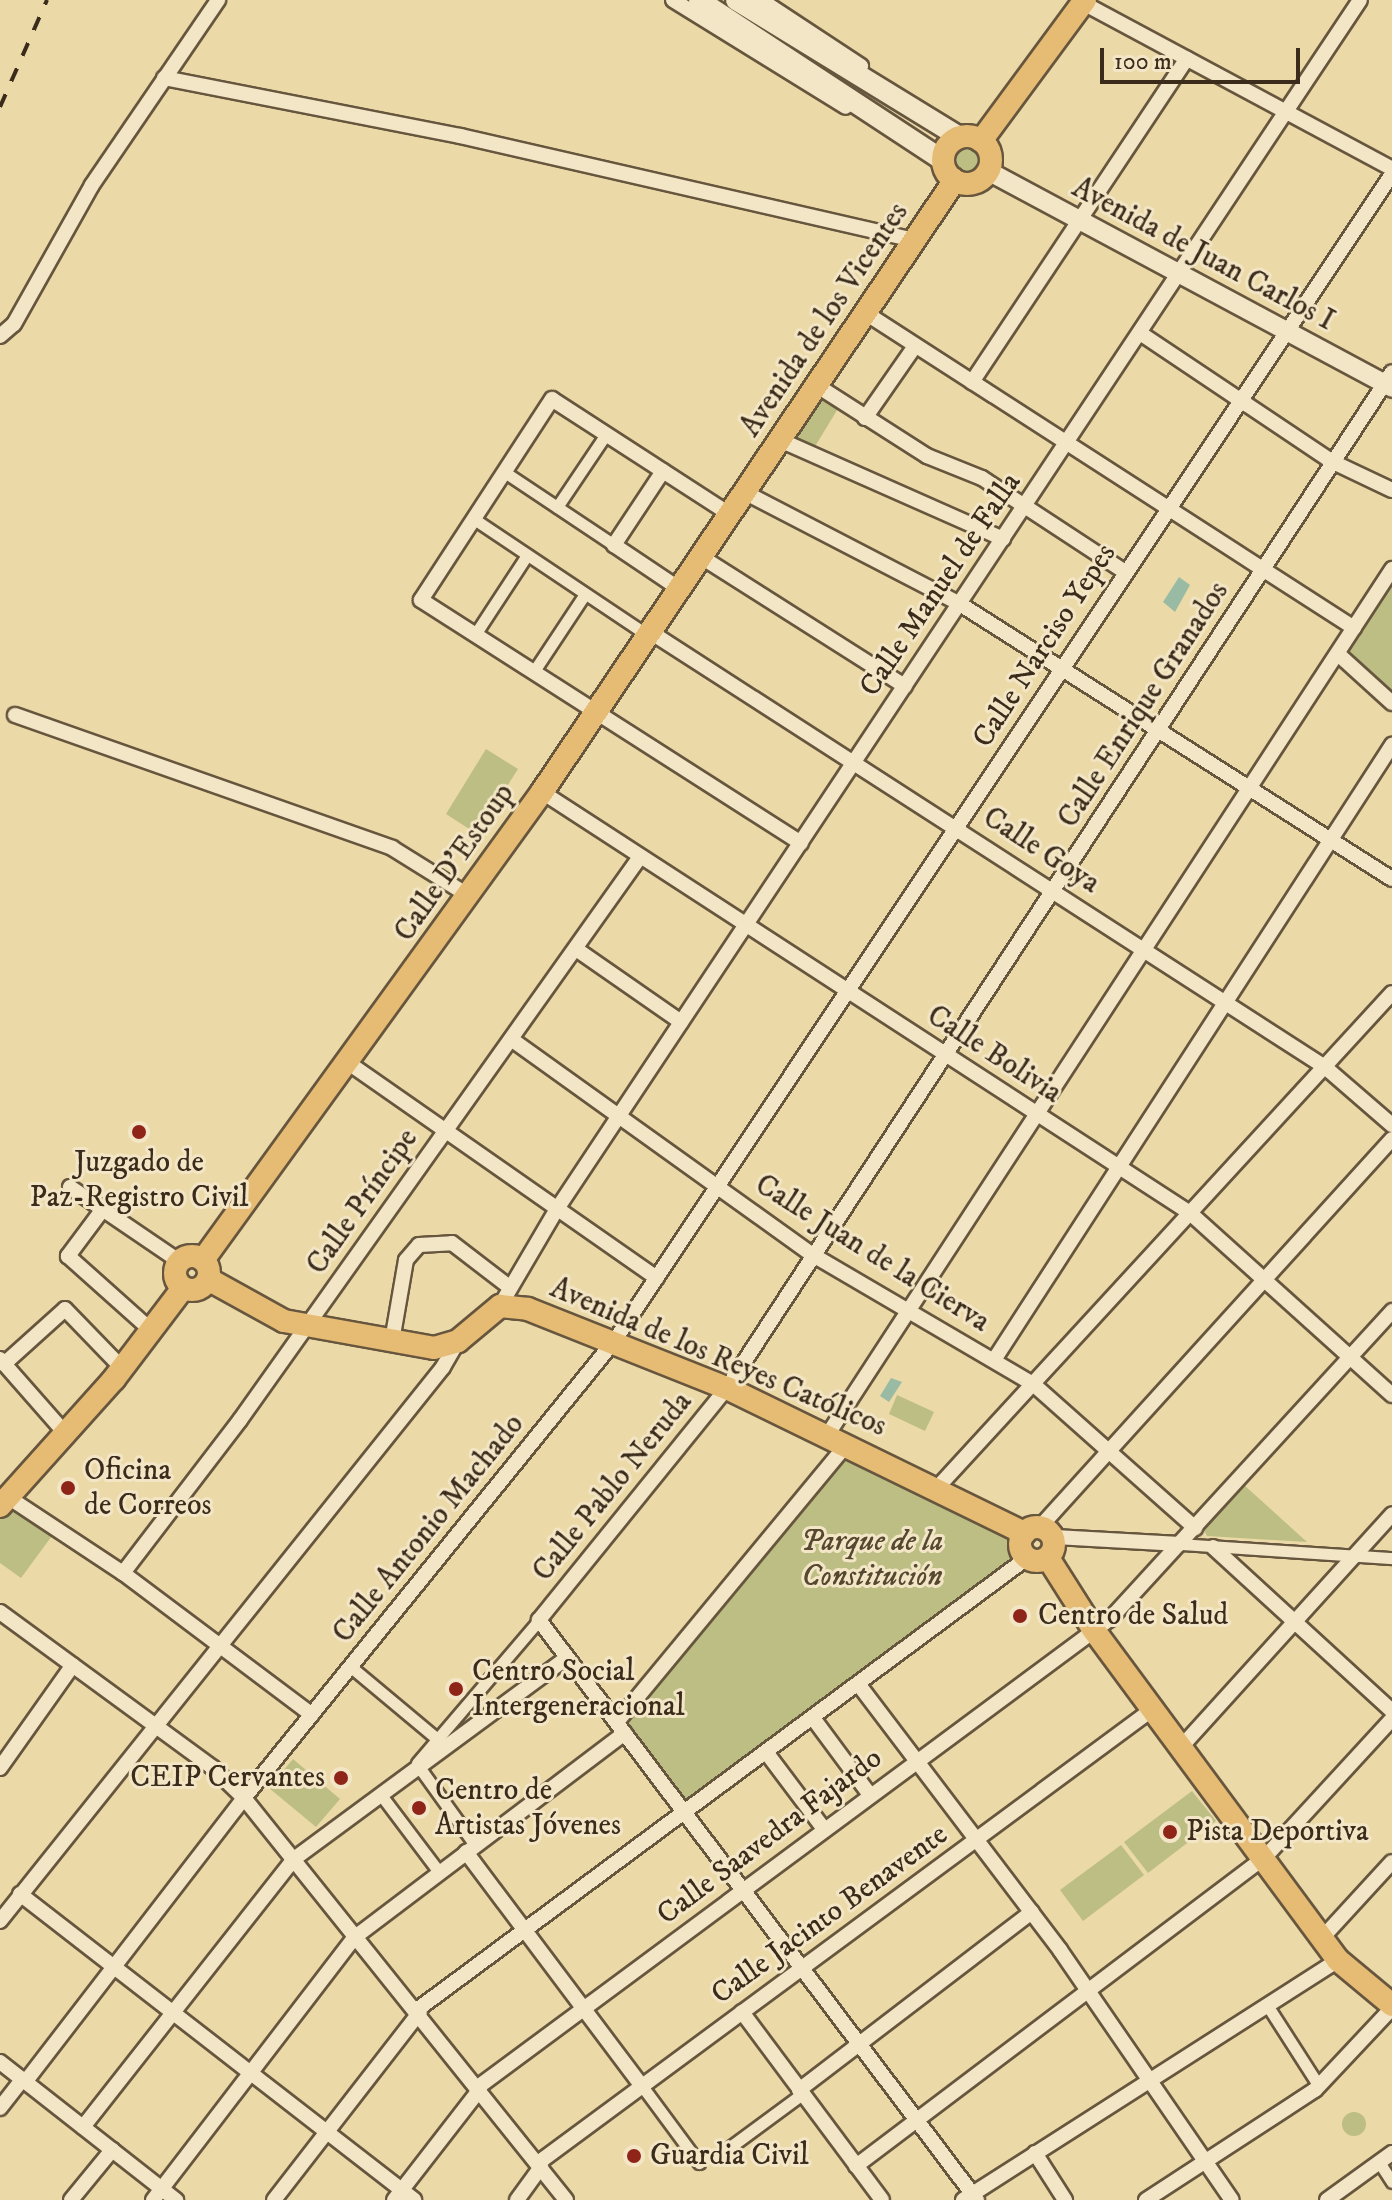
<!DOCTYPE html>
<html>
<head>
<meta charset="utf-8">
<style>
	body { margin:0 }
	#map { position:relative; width:1392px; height:2200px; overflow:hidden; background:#ecd9a8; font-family:"IM FELL DW Pica",serif }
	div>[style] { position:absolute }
	.green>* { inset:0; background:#bcbe84 }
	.round { border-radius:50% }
	.water>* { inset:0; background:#9abba3 }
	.roads { filter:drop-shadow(2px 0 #67563e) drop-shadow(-2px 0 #67563e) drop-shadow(0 2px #67563e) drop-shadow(0 -2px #67563e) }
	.pedestrian>* { height:11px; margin:-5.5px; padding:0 5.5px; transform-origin:5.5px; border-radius:5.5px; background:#f3e6c6 }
	.minor>* { height:14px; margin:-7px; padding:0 7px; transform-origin:7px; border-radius:7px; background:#f3e6c6 }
	.tertiary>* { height:18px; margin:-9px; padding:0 9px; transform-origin:9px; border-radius:9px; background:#f3e6c6 }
	.secondary>* { height:20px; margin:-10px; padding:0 10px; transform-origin:10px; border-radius:10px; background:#f3e6c6 }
	.primary>* { height:22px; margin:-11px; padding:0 11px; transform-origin:11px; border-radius:11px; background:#e6bc74 }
	.primary>.ring { margin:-11px; padding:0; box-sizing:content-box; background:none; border:22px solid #e6bc74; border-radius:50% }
	.rail>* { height:4px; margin-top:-2px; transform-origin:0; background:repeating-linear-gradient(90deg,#3b2b1b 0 14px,transparent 0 28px) }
	.dots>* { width:22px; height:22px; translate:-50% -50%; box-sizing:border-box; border:4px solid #f3e6c6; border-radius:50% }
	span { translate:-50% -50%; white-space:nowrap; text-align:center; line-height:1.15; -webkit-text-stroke:6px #f3e6c6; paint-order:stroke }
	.street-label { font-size:30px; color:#3b2b1b }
	.poi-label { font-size:30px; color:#3b2b1b }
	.left { translate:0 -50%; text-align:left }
	.right { translate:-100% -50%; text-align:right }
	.park-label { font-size:30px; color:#554830; font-style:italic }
	.scale { position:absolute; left:1100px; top:48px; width:200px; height:36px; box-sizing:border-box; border:4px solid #3b2b1b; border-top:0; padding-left:10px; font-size:24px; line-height:28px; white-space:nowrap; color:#3b2b1b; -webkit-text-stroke:6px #f3e6c6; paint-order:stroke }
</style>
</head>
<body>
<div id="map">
	<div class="green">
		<i class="round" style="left:953px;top:145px;width:30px;height:30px"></i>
		<i style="clip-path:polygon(823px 396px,839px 407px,814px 448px,795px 440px)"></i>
		<i style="clip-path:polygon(1392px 569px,1392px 693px,1387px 698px,1338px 654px)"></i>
		<i style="clip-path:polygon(486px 749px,518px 769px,477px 834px,446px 814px)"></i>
		<i style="clip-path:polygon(897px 1395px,934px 1412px,925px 1431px,889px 1414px)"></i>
		<i style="clip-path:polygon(847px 1444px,1025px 1536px,1037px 1551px,685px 1811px,617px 1722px)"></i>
		<i style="clip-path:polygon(1244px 1485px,1307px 1542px,1207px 1536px,1204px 1530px)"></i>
		<i style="clip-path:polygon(8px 1497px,57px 1529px,21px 1578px,0 1563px,0 1506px)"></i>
		<i style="clip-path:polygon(293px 1759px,340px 1799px,316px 1827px,269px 1788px)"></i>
		<i style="clip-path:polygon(1192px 1791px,1216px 1821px,1148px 1873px,1124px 1842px)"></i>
		<i style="clip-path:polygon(1121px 1845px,1144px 1875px,1083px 1921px,1060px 1890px)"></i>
		<i class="round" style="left:1342px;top:2112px;width:24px;height:24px"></i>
	</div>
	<div class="water">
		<i style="clip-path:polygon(1179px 577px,1190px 585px,1175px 612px,1163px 602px)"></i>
		<i style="clip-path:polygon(891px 1378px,902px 1382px,889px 1402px,880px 1396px)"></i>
	</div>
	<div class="roads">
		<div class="pedestrian">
			<i style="left:506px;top:473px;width:130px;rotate:33.7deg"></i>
			<i style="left:557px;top:507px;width:88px;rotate:-56.1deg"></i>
			<i style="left:477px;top:521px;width:207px;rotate:33.8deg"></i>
			<i style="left:476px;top:633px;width:93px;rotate:-56.8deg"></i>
			<i style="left:534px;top:671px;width:92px;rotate:-56.5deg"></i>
			<i style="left:1180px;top:1544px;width:212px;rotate:3.8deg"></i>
			<i style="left:351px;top:1667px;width:112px;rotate:39.9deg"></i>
			<i style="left:417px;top:1763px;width:188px;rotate:-49.5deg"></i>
			<i style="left:419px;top:1767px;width:96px;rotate:54.3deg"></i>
			<i style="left:381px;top:1795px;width:96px;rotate:53deg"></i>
			<i style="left:1267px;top:2005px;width:96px;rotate:57.3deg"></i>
			<i style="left:642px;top:2086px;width:96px;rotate:53.5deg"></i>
			<i style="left:726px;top:2150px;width:94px;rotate:-36.4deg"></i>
			<i style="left:1381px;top:2165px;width:20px;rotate:57deg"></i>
		</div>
		<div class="minor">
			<i style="left:673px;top:0;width:203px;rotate:31.7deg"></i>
			<i style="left:761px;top:0;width:120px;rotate:33.4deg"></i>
			<i style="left:1083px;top:3px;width:351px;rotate:28.2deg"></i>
			<i style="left:164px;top:78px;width:302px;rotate:11.1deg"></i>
			<i style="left:460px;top:136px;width:465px;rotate:12.9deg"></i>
			<i style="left:864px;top:312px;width:583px;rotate:32.82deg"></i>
			<i style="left:1140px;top:333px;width:232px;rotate:33.8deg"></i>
			<i style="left:1333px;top:462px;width:65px;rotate:25.4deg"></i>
			<i style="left:0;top:336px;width:18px;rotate:-41deg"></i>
			<i style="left:14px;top:324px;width:159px;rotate:-60.7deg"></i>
			<i style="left:92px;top:185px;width:224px;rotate:-55.7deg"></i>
			<i style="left:972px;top:382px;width:388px;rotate:-56.4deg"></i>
			<i style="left:816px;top:385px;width:132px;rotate:32.6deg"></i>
			<i style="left:927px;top:456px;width:59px;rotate:21.8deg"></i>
			<i style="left:982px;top:478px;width:171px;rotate:33.3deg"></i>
			<i style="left:865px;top:418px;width:88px;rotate:-55.2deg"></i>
			<i style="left:780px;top:440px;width:244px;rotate:23.9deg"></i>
			<i style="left:663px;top:471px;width:89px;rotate:123.5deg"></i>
			<i style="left:614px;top:545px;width:81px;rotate:33.9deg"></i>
			<i style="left:746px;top:493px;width:241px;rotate:27.4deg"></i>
			<i style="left:960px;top:604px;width:512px;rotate:32.48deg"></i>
			<i style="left:731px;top:515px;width:213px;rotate:-147.1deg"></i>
			<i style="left:552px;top:399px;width:240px;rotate:123.1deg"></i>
			<i style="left:421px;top:600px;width:451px;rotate:32.6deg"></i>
			<i style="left:703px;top:558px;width:239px;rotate:32.4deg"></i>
			<i style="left:652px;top:633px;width:801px;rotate:32.82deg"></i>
			<i style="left:1325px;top:1067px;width:89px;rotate:40.9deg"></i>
			<i style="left:1338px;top:654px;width:73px;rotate:42.2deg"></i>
			<i style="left:15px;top:715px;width:400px;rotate:19.4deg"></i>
			<i style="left:392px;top:848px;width:91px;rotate:31.9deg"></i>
			<i style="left:542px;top:792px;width:773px;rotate:33.01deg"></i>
			<i style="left:1190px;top:1213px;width:272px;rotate:42deg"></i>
			<i style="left:576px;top:949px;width:128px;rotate:34.8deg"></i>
			<i style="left:511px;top:1039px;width:371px;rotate:35.6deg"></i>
			<i style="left:813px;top:1255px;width:255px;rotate:30.4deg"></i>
			<i style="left:1033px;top:1384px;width:217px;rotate:41.6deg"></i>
			<i style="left:350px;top:1064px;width:374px;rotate:34.9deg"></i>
			<i style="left:70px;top:1187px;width:132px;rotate:34.2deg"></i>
			<i style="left:103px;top:1209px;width:59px;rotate:126.7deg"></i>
			<i style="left:68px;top:1256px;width:113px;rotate:41.8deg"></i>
			<i style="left:500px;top:1306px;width:113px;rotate:-59.6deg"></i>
			<i style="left:557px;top:1209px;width:1451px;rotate:-56.41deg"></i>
			<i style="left:392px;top:1341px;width:82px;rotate:-80.2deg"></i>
			<i style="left:406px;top:1260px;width:20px;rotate:-49deg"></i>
			<i style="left:419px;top:1245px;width:33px;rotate:-3deg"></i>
			<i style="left:452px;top:1243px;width:71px;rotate:37.5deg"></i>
			<i style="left:0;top:1359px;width:98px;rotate:48.7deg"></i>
			<i style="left:994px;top:1360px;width:733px;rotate:-57.09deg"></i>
			<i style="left:4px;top:1364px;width:82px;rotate:-42deg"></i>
			<i style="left:65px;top:1309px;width:82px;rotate:46deg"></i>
			<i style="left:828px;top:1434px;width:1033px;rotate:-56.89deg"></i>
			<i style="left:937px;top:1488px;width:672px;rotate:-47.41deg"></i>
			<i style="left:8px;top:1497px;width:138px;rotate:33.5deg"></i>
			<i style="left:123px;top:1573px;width:236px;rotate:36.9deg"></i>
			<i style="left:1040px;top:1527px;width:524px;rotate:-47.79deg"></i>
			<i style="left:1053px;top:1537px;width:127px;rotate:3.2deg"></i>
			<i style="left:1213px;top:1547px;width:243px;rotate:42.5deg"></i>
			<i style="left:123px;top:1573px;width:193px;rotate:-52.6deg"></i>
			<i style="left:240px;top:1420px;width:691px;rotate:-54.61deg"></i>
			<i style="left:0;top:1612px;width:264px;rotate:36.2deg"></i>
			<i style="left:213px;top:1768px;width:43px;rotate:44.1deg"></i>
			<i style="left:244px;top:1798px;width:515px;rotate:51.31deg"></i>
			<i style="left:859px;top:1685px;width:333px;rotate:52.8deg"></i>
			<i style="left:1060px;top:1950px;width:303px;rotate:55.5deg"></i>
			<i style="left:813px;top:1718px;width:96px;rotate:53.5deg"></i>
			<i style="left:617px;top:1722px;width:361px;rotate:-50.4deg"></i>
			<i style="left:1182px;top:1746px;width:313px;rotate:-47.8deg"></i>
			<i style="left:766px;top:1752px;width:96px;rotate:53deg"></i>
			<i style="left:0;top:1768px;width:126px;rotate:-54.7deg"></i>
			<i style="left:466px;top:1852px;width:293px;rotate:53.1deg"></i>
			<i style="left:20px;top:1894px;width:499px;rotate:37.8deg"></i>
			<i style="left:0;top:1921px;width:709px;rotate:-51.35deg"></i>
			<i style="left:443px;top:1367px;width:30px;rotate:-60deg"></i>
			<i style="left:1322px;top:1938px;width:103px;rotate:-47.4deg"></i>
			<i style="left:418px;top:2009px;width:758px;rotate:-36.52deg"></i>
			<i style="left:742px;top:2012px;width:234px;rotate:53.3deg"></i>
			<i style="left:0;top:2062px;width:224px;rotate:38.1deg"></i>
			<i style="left:26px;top:2081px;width:357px;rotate:-52.4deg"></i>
			<i style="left:244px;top:1798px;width:589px;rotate:-50.99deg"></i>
			<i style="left:615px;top:1340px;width:1401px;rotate:-56.32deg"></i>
			<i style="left:478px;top:2087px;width:786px;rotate:-36.52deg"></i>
			<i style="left:1110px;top:1619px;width:418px;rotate:-47.5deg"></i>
			<i style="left:799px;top:2090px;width:293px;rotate:-37.4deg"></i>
			<i style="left:0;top:2108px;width:37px;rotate:-52deg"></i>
			<i style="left:83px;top:2127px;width:341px;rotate:-51.8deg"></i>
			<i style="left:294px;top:1859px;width:339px;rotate:-36.4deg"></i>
			<i style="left:1035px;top:2153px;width:56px;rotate:57.4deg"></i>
			<i style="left:538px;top:2163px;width:764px;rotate:-36.44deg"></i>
			<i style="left:856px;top:2166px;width:513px;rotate:-37.07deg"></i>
			<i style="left:1265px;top:1857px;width:188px;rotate:-47.4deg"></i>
			<i style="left:71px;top:2200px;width:65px;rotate:-50.6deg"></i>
			<i style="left:153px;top:2200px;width:332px;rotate:-52.5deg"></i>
			<i style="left:355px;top:1937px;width:338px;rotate:-37.1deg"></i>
			<i style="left:274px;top:2200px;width:238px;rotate:-52.2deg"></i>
			<i style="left:394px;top:2200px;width:140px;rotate:-52.2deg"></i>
			<i style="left:517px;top:2200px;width:41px;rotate:-54deg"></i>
			<i style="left:963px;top:2200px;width:445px;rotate:-32.6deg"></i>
			<i style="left:977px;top:2200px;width:727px;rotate:-127.06deg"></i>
			<i style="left:539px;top:1620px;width:299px;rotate:-51deg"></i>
			<i style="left:727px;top:1388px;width:1214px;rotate:-56.79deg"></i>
			<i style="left:1146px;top:2200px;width:202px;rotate:-33.1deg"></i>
			<i style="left:1315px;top:2090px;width:112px;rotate:-46.8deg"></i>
			<i style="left:1327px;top:2200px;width:80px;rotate:-35.9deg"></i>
		</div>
		<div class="tertiary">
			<i style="left:988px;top:171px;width:459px;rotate:28.2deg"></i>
		</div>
		<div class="secondary">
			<i style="left:699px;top:0;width:292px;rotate:33.3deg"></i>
			<i style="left:736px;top:0;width:263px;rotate:31.5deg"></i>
		</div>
		<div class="primary">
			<i class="ring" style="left:943px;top:136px;width:26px;height:26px"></i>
			<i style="left:981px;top:141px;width:175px;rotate:-53.6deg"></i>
			<i class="ring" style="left:175px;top:1256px;width:12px;height:12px"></i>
			<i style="left:203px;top:1260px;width:578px;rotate:-54.08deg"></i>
			<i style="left:542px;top:792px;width:738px;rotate:-55.99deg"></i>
			<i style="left:208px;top:1279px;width:87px;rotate:28.9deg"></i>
			<i style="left:284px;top:1321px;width:152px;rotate:10.2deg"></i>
			<i style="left:434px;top:1348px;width:25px;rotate:-16deg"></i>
			<i style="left:458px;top:1341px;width:55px;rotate:-39.8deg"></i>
			<i style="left:500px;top:1306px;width:28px;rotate:6deg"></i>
			<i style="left:528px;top:1309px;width:214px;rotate:21.7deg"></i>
			<i style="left:727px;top:1388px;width:331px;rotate:26deg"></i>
			<i style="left:0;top:1506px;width:171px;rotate:-48.1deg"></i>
			<i style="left:114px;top:1379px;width:114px;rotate:-52.8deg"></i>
			<i class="ring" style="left:1020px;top:1527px;width:12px;height:12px"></i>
			<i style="left:1048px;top:1558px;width:84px;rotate:57.6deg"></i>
			<i style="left:1093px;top:1629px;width:412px;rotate:53.5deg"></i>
			<i style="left:1338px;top:1960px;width:70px;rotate:39.8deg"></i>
		</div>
	</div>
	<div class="rail">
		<i style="left:0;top:107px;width:117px;rotate:-66.3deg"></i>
	</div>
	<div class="dots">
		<i style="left:139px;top:1132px;background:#8f2418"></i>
		<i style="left:68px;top:1488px;background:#8f2418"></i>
		<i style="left:1020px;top:1616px;background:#8f2418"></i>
		<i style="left:456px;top:1689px;background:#8f2418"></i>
		<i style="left:341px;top:1778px;background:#8f2418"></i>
		<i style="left:419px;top:1808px;background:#8f2418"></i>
		<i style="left:1170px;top:1832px;background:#8f2418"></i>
		<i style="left:634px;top:2156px;background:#8f2418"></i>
	</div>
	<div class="street-label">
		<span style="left:1203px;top:255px;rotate:28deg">Avenida de Juan Carlos I</span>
		<span style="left:825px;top:320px;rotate:-56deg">Avenida de los Vicentes</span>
		<span style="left:941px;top:585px;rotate:-56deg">Calle Manuel de Falla</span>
		<span style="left:1045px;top:646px;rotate:-57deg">Calle Narciso Yepes</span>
		<span style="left:1144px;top:705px;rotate:-57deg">Calle Enrique Granados</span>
		<span style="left:1041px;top:851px;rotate:33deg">Calle Goya</span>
		<span style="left:455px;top:863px;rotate:-55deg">Calle D'Estoup</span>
		<span style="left:994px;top:1055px;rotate:33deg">Calle Bolivia</span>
		<span style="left:363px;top:1202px;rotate:-55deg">Calle Príncipe</span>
		<span style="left:872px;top:1254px;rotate:32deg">Calle Juan de la Cierva</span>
		<span style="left:718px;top:1358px;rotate:23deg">Avenida de los Reyes Católicos</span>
		<span style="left:613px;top:1487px;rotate:-51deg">Calle Pablo Neruda</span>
		<span style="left:429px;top:1529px;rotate:-51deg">Calle Antonio Machado</span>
		<span style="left:770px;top:1837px;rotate:-37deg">Calle Saavedra Fajardo</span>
		<span style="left:830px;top:1915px;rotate:-36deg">Calle Jacinto Benavente</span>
	</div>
	<div class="poi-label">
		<span style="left:139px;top:1180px">Juzgado de<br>Paz-Registro Civil</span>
		<span class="left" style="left:84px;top:1488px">Oficina<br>de Correos</span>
		<span class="left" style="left:1038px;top:1616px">Centro de Salud</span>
		<span class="left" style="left:472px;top:1689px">Centro Social<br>Intergeneracional</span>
		<span class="right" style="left:325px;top:1778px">CEIP Cervantes</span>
		<span class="left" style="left:435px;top:1808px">Centro de<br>Artistas Jóvenes</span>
		<span class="left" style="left:1186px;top:1832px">Pista Deportiva</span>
		<span class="left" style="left:650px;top:2156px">Guardia Civil</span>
	</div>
	<div class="park-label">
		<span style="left:872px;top:1559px">Parque de la<br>Constitución</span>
	</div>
	<div class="scale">100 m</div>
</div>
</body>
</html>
